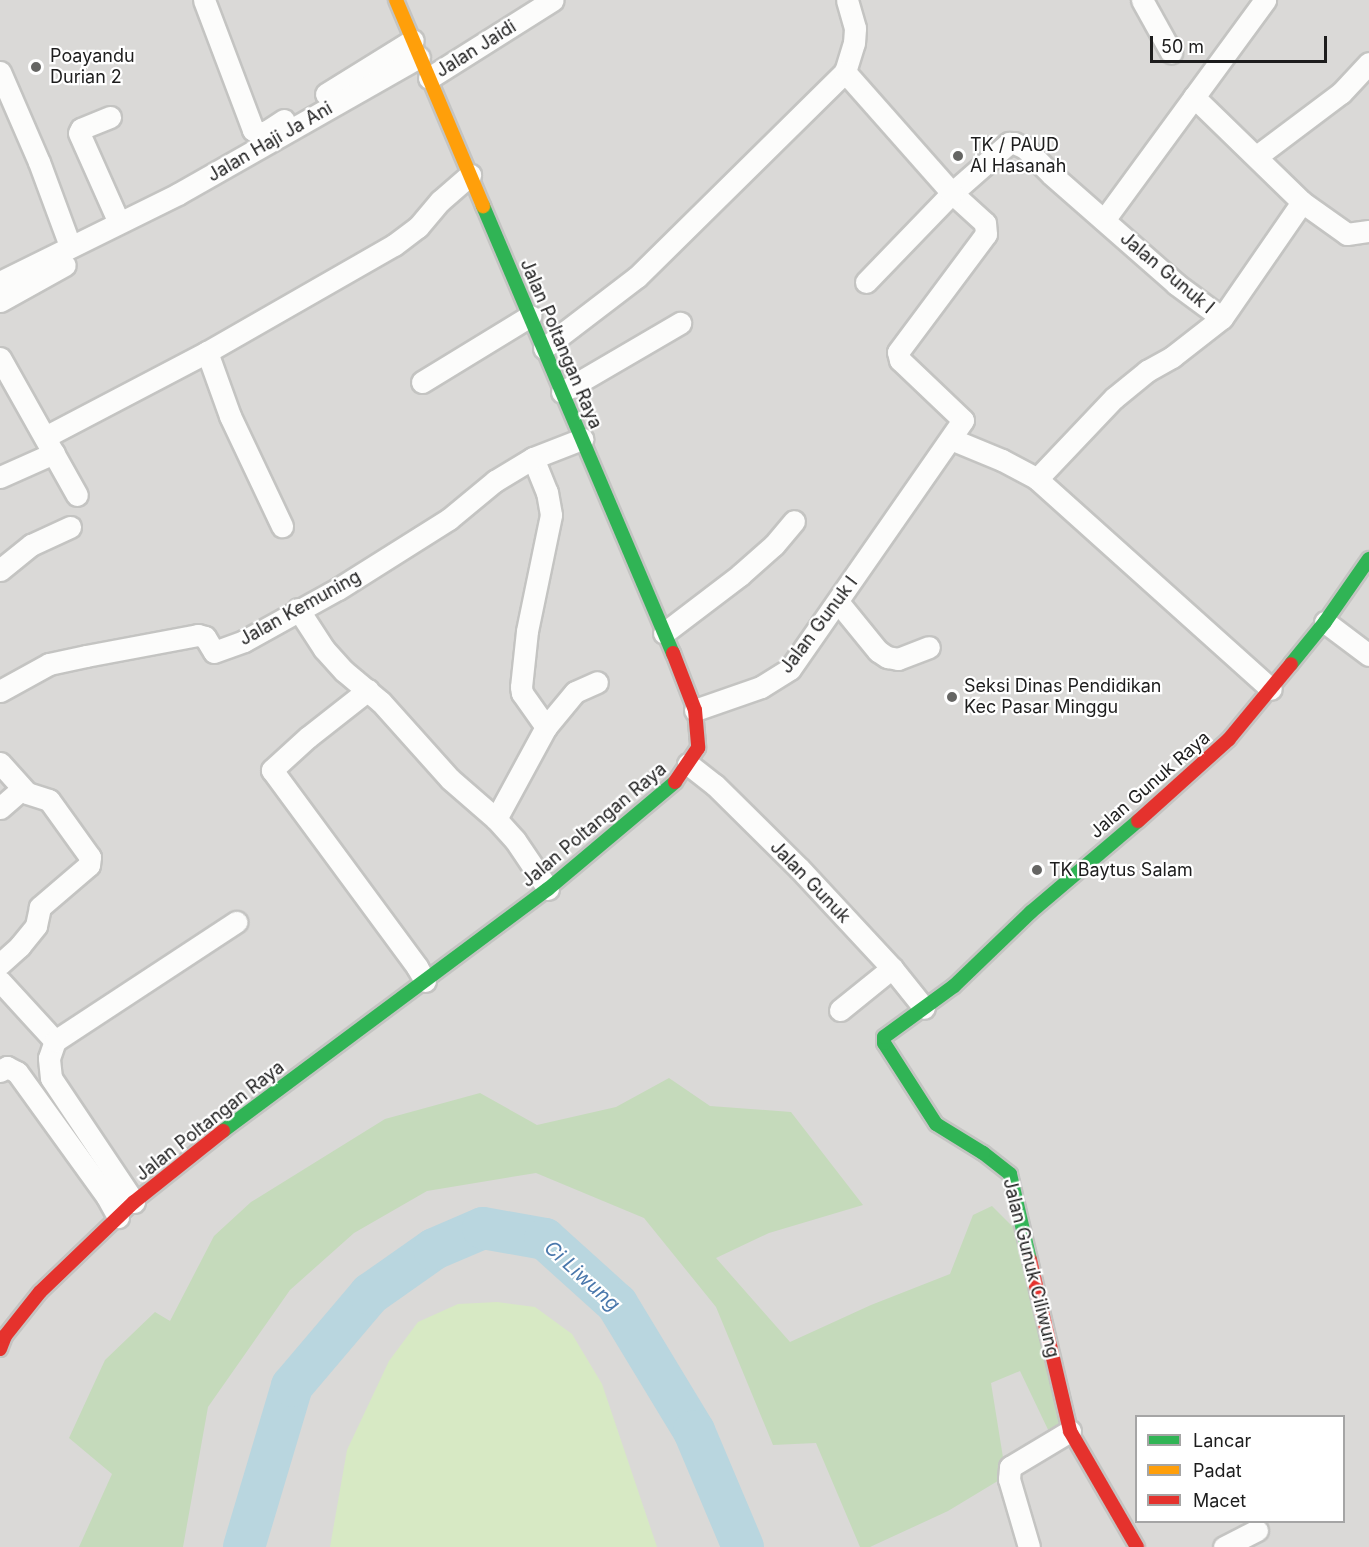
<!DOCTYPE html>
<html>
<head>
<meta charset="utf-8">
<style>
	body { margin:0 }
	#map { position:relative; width:1369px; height:1547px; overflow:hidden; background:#ebeae6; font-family:Inter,sans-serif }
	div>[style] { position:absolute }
	.residential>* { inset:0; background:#dad9d7 }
	.grass>* { inset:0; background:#d7e9c4 }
	.forest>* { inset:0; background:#c5dabb }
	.river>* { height:42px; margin:-21px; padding:0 21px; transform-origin:21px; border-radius:21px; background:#b9d6df }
	.roads { filter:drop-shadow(2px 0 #c4c4c2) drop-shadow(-2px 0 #c4c4c2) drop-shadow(0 2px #c4c4c2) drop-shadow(0 -2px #c4c4c2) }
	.street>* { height:21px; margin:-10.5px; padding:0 10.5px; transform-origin:10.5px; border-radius:10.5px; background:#fcfcfb }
	.fast>* { height:14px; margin:-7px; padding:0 7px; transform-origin:7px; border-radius:7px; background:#30b455 }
	.slow>* { height:14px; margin:-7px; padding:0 7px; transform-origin:7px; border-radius:7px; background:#ff9f0a }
	.jam>* { height:14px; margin:-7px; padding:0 7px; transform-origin:7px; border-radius:7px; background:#e5322d }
	.dots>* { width:16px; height:16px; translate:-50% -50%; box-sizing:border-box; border:3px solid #fff; border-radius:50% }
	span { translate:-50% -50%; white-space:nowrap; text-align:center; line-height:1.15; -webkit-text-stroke:4.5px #fff; paint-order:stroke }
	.street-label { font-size:18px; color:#1d1d1d }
	.poi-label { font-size:18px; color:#1d1d1d }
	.left { translate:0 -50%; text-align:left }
	.water-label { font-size:20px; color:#4a78ac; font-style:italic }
	.legend { position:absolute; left:1135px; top:1415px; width:210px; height:108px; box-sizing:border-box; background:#fff; border:2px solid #a5a5a5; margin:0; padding:8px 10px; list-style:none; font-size:18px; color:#1d1d1d }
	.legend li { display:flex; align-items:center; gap:12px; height:30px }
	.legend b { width:30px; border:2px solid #a5a5a5 }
	.scale { position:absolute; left:1150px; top:36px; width:177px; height:27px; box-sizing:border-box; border:3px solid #1d1d1d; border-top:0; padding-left:8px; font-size:18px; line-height:21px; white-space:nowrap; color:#1d1d1d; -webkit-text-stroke:4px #fff; paint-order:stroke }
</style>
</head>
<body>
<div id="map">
	<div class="residential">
		<i style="clip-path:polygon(evenodd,0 0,1369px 0,1369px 1547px,0 1547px,0 0,1136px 1416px,1344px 1416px,1344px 1522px,1136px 1522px,1136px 1416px)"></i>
	</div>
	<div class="grass">
		<i style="clip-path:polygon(497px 1302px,535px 1307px,572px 1334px,602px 1384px,657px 1547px,330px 1547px,347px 1450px,389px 1361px,418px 1322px,458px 1304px)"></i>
	</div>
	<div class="forest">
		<i style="clip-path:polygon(669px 1078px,710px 1106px,791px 1112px,863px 1205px,769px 1233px,716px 1258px,790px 1342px,871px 1305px,950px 1274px,973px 1215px,992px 1206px,1014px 1228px,1067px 1428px,1052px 1438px,1020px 1371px,991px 1383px,1006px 1476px,948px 1511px,870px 1547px,860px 1547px,816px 1443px,773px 1445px,716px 1307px,644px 1218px,536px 1173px,427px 1191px,354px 1233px,290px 1290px,208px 1407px,183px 1547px,79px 1547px,112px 1474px,69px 1438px,105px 1360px,155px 1312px,170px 1321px,214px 1236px,251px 1202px,385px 1119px,480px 1093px,537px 1125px,616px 1107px)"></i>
	</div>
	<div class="river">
		<i style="left:244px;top:1547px;width:168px;rotate:-73.4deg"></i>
		<i style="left:292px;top:1386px;width:121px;rotate:-49.7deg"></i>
		<i style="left:370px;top:1294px;width:78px;rotate:-35.1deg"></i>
		<i style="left:434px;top:1249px;width:53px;rotate:-23.2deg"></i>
		<i style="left:483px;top:1228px;width:63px;rotate:10.1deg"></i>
		<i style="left:545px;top:1239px;width:97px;rotate:42.1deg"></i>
		<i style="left:617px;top:1304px;width:149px;rotate:58.8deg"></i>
		<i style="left:694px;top:1431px;width:126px;rotate:67.1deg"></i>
	</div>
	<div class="roads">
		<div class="street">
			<i style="left:204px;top:0;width:139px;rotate:69.3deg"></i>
			<i style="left:253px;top:130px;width:7px;rotate:27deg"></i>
			<i style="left:259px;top:133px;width:8px;rotate:-14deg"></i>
			<i style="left:267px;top:131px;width:20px;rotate:-33deg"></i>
			<i style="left:1142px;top:0;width:60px;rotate:60.9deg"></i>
			<i style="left:0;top:72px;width:98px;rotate:66.6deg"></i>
			<i style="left:39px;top:162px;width:90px;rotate:69.7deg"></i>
			<i style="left:429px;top:78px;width:146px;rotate:-32.2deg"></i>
			<i style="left:326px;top:94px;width:102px;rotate:-31.8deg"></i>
			<i style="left:110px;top:117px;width:31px;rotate:158deg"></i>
			<i style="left:81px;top:129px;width:4px;rotate:117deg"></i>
			<i style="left:79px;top:133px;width:98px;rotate:66deg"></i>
			<i style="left:1257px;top:156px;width:105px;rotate:-36.9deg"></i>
			<i style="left:1341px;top:93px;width:41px;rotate:-47deg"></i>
			<i style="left:1302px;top:202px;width:55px;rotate:35.4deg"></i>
			<i style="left:1347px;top:234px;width:22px;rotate:-8deg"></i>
			<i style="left:1104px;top:220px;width:273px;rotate:-53.8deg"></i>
			<i style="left:0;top:282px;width:199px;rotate:-26.3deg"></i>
			<i style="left:178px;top:194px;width:277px;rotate:-29.6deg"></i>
			<i style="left:866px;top:282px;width:124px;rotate:-46deg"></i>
			<i style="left:952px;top:193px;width:76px;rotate:-41.3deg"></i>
			<i style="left:1009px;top:143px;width:5px"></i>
			<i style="left:1014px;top:143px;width:12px;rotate:24deg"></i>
			<i style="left:1025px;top:148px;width:37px;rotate:45deg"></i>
			<i style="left:1051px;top:174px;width:167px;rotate:41.3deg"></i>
			<i style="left:1176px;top:284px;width:57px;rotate:36.5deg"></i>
			<i style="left:0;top:301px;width:74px;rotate:-29deg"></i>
			<i style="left:544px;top:348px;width:117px;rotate:-37.4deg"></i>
			<i style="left:637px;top:277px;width:292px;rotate:-44.6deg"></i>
			<i style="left:845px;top:72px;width:30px;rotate:-73deg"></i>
			<i style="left:854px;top:43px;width:15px;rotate:-86deg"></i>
			<i style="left:855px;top:28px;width:29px;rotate:-106deg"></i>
			<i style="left:207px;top:352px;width:68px;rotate:70.2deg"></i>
			<i style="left:230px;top:416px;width:122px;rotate:64.7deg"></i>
			<i style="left:0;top:358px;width:157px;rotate:60.7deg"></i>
			<i style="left:422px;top:382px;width:127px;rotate:-31.4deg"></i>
			<i style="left:562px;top:392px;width:137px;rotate:-30.3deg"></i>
			<i style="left:45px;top:437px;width:183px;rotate:-27.7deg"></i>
			<i style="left:207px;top:352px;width:215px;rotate:-29.8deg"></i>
			<i style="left:394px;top:245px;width:30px;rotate:-37deg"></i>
			<i style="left:418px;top:227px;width:34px;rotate:-50deg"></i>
			<i style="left:440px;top:201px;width:40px;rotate:-41deg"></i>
			<i style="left:951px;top:439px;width:55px;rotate:22.4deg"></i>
			<i style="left:1002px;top:460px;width:40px;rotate:28deg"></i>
			<i style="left:1037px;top:479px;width:314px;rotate:41.9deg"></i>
			<i style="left:533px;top:458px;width:37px;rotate:68deg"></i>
			<i style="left:547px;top:492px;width:23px;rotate:80deg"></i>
			<i style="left:551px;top:515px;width:118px;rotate:101.7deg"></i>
			<i style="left:527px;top:631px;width:56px;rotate:96.1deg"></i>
			<i style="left:521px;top:687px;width:6px;rotate:81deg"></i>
			<i style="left:522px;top:693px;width:42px;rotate:54.8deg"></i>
			<i style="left:0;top:477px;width:59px;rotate:-24deg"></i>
			<i style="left:1037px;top:479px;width:112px;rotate:-46.5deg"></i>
			<i style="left:1114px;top:398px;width:43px;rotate:-39.3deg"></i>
			<i style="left:1147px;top:371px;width:29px;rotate:-29deg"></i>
			<i style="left:1172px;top:357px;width:63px;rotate:-38deg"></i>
			<i style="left:1222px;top:318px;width:141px;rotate:-55.4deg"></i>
			<i style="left:1302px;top:202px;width:151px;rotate:-135.8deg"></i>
			<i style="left:0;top:570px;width:40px;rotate:-39deg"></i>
			<i style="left:31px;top:545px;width:43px;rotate:-24.8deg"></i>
			<i style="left:838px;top:602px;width:63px;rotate:50.8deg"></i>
			<i style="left:878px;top:651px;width:11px;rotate:34deg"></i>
			<i style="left:887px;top:657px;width:11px;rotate:10deg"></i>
			<i style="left:898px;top:659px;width:33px;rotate:-21deg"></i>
			<i style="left:298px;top:609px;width:48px;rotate:57deg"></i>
			<i style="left:324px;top:649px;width:30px;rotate:48deg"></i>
			<i style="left:344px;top:671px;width:48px;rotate:40deg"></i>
			<i style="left:381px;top:702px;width:103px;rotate:48.1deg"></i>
			<i style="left:450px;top:779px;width:61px;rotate:41deg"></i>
			<i style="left:496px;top:819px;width:28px;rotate:48deg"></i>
			<i style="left:515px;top:840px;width:59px;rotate:56deg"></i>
			<i style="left:1325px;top:622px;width:55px;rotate:36.9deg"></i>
			<i style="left:664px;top:633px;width:96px;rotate:-37.3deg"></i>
			<i style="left:740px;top:575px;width:45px;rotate:-41.4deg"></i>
			<i style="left:774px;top:545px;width:31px;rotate:-50deg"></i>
			<i style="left:368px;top:690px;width:76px;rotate:141.9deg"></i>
			<i style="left:308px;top:737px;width:49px;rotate:137.5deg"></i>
			<i style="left:272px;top:770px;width:245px;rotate:53.6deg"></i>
			<i style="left:417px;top:967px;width:16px;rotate:60deg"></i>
			<i style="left:0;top:691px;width:56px;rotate:-28.9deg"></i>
			<i style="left:49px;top:664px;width:38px;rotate:-12deg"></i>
			<i style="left:86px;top:656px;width:114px;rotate:-10.6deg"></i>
			<i style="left:198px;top:635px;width:7px;rotate:16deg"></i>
			<i style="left:205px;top:637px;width:17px;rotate:59deg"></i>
			<i style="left:214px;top:652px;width:32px;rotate:-20deg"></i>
			<i style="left:244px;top:641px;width:107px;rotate:-29deg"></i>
			<i style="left:338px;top:589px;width:131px;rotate:-32.2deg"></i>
			<i style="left:449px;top:519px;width:60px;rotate:-39.6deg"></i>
			<i style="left:495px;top:481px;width:44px;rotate:-31.2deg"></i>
			<i style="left:533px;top:458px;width:53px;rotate:-21.2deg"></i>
			<i style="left:695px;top:710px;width:70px;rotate:-19.2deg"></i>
			<i style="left:761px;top:687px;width:34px;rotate:-32deg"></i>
			<i style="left:790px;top:669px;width:303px;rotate:-55.2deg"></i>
			<i style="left:963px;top:420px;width:87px;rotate:-136.4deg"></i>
			<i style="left:900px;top:360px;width:8px;rotate:-104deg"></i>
			<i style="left:898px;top:352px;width:147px;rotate:-53.3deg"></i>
			<i style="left:986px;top:234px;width:11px;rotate:-95deg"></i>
			<i style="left:985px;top:223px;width:45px;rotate:-137.7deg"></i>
			<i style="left:952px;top:193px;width:162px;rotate:-131.5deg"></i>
			<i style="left:0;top:763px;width:40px;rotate:48deg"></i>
			<i style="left:27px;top:793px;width:23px;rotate:18deg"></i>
			<i style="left:49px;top:800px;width:70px;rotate:54.3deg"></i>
			<i style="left:90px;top:857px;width:8px;rotate:97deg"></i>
			<i style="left:89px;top:865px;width:65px;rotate:139.4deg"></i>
			<i style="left:40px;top:907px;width:19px;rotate:102deg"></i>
			<i style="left:36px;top:926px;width:26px;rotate:129deg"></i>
			<i style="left:20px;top:946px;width:27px;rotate:138deg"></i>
			<i style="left:688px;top:764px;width:34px;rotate:38deg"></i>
			<i style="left:715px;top:785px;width:118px;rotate:44.7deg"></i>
			<i style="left:799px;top:868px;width:137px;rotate:47.1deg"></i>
			<i style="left:892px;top:968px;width:51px;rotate:51.3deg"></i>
			<i style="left:0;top:808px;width:29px;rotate:-41deg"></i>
			<i style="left:496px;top:819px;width:105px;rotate:-61.5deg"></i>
			<i style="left:546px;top:727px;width:45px;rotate:-50.4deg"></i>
			<i style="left:575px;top:692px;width:24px;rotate:-24deg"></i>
			<i style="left:0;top:981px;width:81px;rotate:47.5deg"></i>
			<i style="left:840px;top:1010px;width:67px;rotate:-38.9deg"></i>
			<i style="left:0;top:1071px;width:8px;rotate:-30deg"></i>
			<i style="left:7px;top:1067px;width:11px;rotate:27deg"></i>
			<i style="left:17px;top:1072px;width:154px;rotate:54.2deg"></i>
			<i style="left:107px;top:1197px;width:23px;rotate:61deg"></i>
			<i style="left:134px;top:1202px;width:149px;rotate:-123.8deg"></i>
			<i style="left:51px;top:1078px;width:20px;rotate:-96deg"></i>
			<i style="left:49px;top:1058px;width:18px;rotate:-71deg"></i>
			<i style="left:55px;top:1041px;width:217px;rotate:-33.3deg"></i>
			<i style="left:1029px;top:1547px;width:71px;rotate:-106.4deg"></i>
			<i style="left:1009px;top:1479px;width:12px;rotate:-85deg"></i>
			<i style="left:1010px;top:1467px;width:70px;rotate:-31deg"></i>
			<i style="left:1224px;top:1547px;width:37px;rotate:-27deg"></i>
		</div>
		<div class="fast">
			<i style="left:483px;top:206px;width:486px;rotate:67deg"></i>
			<i style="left:1291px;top:664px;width:54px;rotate:-51deg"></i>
			<i style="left:1325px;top:622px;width:77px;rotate:-55.1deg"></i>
			<i style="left:223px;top:1131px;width:405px;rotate:-36.7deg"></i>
			<i style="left:548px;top:889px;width:166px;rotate:-40.1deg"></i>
			<i style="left:1030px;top:1260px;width:88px;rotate:-103.1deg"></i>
			<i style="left:1010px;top:1174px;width:34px;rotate:-142deg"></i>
			<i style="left:983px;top:1153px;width:55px;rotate:-148.3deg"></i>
			<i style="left:936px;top:1124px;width:96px;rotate:-122.7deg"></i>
			<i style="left:884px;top:1043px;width:6px;rotate:-90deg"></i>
			<i style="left:884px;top:1037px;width:87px;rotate:-36.1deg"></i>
			<i style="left:954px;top:986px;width:107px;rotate:-43.9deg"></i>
			<i style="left:1031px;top:912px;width:140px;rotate:-40.4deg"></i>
		</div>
		<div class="slow">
			<i style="left:396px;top:0;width:224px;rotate:67.1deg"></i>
		</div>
		<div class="jam">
			<i style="left:673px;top:653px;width:61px;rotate:68.9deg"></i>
			<i style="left:695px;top:710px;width:38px;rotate:85deg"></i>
			<i style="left:698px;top:748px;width:41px;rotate:124.1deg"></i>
			<i style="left:1138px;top:821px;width:122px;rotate:-42deg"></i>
			<i style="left:1229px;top:739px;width:97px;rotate:-50.4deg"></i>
			<i style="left:1030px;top:1260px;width:176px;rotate:76.8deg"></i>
			<i style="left:1070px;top:1431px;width:134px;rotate:60deg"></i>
			<i style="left:0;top:1349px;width:14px;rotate:-69deg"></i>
			<i style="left:5px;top:1336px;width:56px;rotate:-51.5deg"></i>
			<i style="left:40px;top:1292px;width:130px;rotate:-43.8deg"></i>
			<i style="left:134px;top:1202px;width:114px;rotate:-38.6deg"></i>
		</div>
	</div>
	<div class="dots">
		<i style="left:36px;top:67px;background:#656563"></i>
		<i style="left:958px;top:156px;background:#656563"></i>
		<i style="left:952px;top:697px;background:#656563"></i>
		<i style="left:1037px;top:870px;background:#656563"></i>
	</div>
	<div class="street-label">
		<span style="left:476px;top:49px;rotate:-32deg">Jalan Jaidi</span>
		<span style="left:270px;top:142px;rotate:-30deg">Jalan Haji Ja Ani</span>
		<span style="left:1167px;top:273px;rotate:40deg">Jalan Gunuk I</span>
		<span style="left:561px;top:344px;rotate:67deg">Jalan Poltangan Raya</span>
		<span style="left:300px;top:608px;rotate:-29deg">Jalan Kemuning</span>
		<span style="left:819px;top:625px;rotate:-53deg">Jalan Gunuk I</span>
		<span style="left:1150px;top:785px;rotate:-41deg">Jalan Gunuk Raya</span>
		<span style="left:594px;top:825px;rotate:-40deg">Jalan Poltangan Raya</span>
		<span style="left:810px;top:882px;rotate:46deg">Jalan Gunuk</span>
		<span style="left:210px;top:1121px;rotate:-38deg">Jalan Poltangan Raya</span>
		<span style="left:1031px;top:1268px;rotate:76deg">Jalan Gunuk Ciliwung</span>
	</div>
	<div class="poi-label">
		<span class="left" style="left:50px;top:67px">Poayandu<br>Durian 2</span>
		<span class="left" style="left:970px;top:156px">TK / PAUD<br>Al Hasanah</span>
		<span class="left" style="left:964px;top:697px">Seksi Dinas Pendidikan<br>Kec Pasar Minggu</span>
		<span class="left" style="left:1049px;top:870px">TK Baytus Salam</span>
	</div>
	<div class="water-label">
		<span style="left:582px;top:1276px;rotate:42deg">Ci Liwung</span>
	</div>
	<ul class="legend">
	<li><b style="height:8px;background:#30b455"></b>Lancar</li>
	<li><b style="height:8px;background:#ff9f0a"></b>Padat</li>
	<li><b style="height:8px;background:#e5322d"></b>Macet</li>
	</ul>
	<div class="scale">50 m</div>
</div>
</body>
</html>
